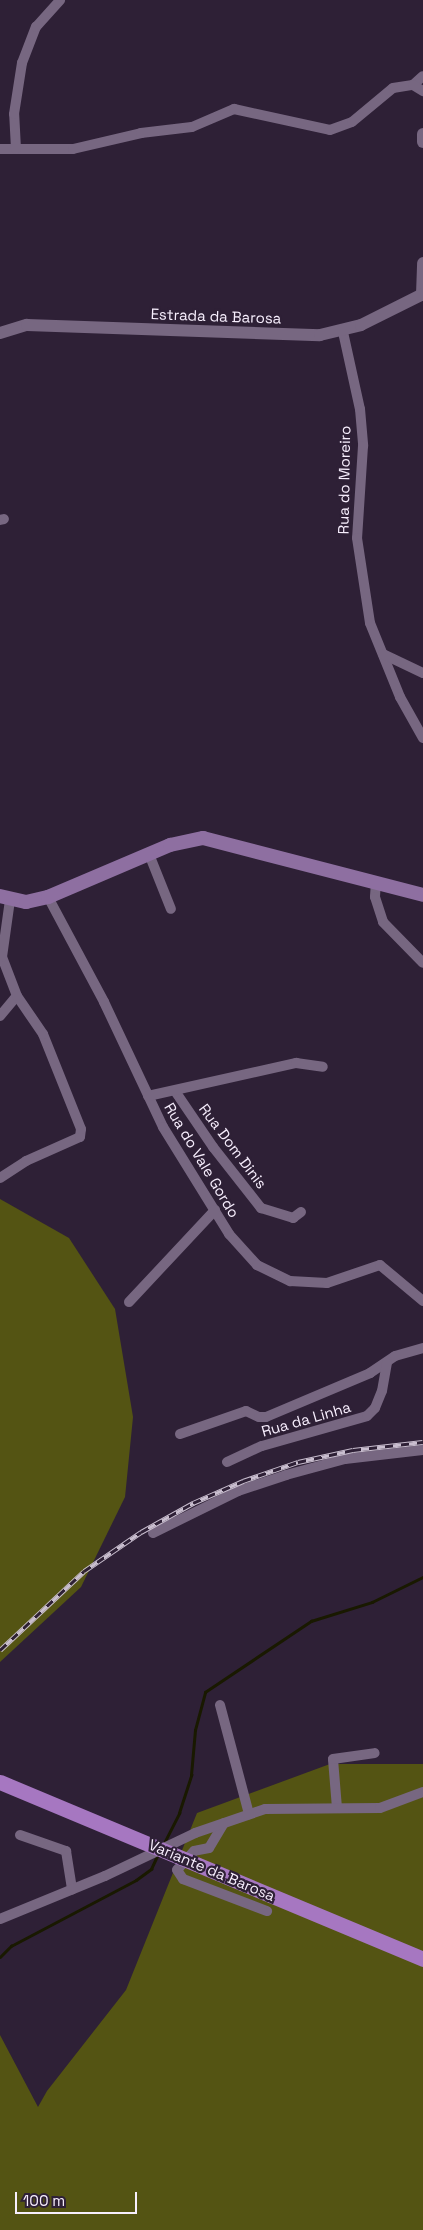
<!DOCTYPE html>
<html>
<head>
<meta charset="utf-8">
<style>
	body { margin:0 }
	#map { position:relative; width:423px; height:2230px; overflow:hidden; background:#2e2036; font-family:"Space Grotesk",sans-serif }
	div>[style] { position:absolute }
	.forest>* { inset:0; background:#545413 }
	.stream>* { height:2.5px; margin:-1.25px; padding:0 1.25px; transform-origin:1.25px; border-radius:1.25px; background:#191900 }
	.minor>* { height:10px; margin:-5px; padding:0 5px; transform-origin:5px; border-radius:5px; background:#776781 }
	.tertiary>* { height:12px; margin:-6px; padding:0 6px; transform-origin:6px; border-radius:6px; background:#776781 }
	.secondary>* { height:14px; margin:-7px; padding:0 7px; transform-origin:7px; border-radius:7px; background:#8e6fa1 }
	.primary>* { height:15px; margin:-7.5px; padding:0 7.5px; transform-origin:7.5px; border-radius:7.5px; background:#a677c1 }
	.rail>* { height:4.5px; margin-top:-2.25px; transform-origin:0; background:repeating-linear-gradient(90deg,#2e2036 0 8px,#c9becf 0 16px); box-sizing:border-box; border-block:1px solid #c9becf }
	span { translate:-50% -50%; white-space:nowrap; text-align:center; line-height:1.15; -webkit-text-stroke:4.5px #2e2036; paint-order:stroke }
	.street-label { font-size:15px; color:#f7eefd }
	.scale { position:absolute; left:15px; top:2192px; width:122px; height:22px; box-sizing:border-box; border:2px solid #f7eefd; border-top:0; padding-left:6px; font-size:15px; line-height:18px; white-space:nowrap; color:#f7eefd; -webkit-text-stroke:4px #2e2036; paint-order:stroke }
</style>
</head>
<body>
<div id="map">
	<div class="forest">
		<i style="clip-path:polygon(0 1199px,69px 1238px,115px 1309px,133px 1417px,125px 1497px,81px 1587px,0 1662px)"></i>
		<i style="clip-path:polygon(330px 1764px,423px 1764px,423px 2230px,0 2230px,0 2035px,38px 2107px,47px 2091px,126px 1990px,197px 1813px)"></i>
	</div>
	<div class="stream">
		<i style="left:163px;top:1845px;width:36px;rotate:-63deg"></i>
		<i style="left:179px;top:1813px;width:40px;rotate:-72deg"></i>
		<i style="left:191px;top:1775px;width:45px;rotate:-84.9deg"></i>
		<i style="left:195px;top:1730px;width:39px;rotate:-75deg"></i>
		<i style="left:205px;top:1692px;width:128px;rotate:-33.8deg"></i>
		<i style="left:311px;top:1621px;width:64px;rotate:-17.3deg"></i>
		<i style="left:372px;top:1602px;width:57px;rotate:-26.1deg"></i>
		<i style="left:0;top:1957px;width:16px;rotate:-45deg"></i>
		<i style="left:11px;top:1946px;width:141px;rotate:-27.8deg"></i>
		<i style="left:136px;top:1880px;width:19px;rotate:-36deg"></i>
		<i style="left:151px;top:1869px;width:17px;rotate:-65deg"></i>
	</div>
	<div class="minor">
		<i style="left:413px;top:85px;width:13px;rotate:-42deg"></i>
		<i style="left:0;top:149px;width:73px"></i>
		<i style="left:73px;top:149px;width:70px;rotate:-13.2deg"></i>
		<i style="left:141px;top:133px;width:51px;rotate:-6.7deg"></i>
		<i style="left:192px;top:127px;width:46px;rotate:-23.2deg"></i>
		<i style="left:234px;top:109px;width:98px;rotate:12.3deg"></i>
		<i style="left:330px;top:130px;width:23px;rotate:-20deg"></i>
		<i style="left:352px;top:122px;width:53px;rotate:-39.7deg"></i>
		<i style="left:393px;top:88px;width:20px;rotate:-9deg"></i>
		<i style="left:413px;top:85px;width:12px;rotate:31deg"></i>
		<i style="left:16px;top:149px;width:35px;rotate:-93deg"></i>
		<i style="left:14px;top:114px;width:52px;rotate:-81.1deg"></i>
		<i style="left:22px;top:63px;width:39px;rotate:-69deg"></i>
		<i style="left:36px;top:27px;width:36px;rotate:-48deg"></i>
		<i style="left:343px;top:332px;width:79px;rotate:77.6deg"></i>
		<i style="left:360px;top:409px;width:37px;rotate:85deg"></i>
		<i style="left:363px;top:446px;width:92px;rotate:93.7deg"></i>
		<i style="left:357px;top:538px;width:86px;rotate:81.3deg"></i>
		<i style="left:370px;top:623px;width:80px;rotate:67.9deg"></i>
		<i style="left:400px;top:697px;width:47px;rotate:60.7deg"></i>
		<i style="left:0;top:520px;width:4px;rotate:-14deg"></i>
		<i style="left:383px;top:654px;width:44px;rotate:25.4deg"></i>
		<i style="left:149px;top:854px;width:59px;rotate:68.2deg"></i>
		<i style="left:376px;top:882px;width:15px;rotate:94deg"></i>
		<i style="left:375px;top:897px;width:26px;rotate:72deg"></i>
		<i style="left:383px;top:922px;width:57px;rotate:45.7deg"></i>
		<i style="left:48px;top:897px;width:119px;rotate:61.9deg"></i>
		<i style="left:104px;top:1002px;width:138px;rotate:64.7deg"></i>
		<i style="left:163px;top:1127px;width:126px;rotate:58.3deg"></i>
		<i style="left:229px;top:1234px;width:42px;rotate:47.9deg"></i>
		<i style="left:257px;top:1265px;width:37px;rotate:26deg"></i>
		<i style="left:290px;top:1281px;width:37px;rotate:3deg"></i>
		<i style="left:327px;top:1283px;width:56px;rotate:-18.8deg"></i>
		<i style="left:380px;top:1265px;width:56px;rotate:39.9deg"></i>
		<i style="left:0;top:1016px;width:26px;rotate:-50deg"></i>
		<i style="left:175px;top:1091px;width:68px;rotate:55.8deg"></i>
		<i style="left:213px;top:1147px;width:78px;rotate:51.8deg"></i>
		<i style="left:261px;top:1208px;width:34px;rotate:17deg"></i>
		<i style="left:293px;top:1218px;width:10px;rotate:-37deg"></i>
		<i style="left:148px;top:1096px;width:152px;rotate:-12.6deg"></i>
		<i style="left:296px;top:1063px;width:27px;rotate:8deg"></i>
		<i style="left:0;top:1178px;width:31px;rotate:-33deg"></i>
		<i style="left:26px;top:1161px;width:59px;rotate:-24deg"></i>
		<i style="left:80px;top:1137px;width:8px;rotate:-83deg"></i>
		<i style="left:81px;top:1129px;width:102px;rotate:-111.8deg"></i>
		<i style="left:43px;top:1034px;width:46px;rotate:-124.4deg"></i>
		<i style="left:17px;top:996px;width:42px;rotate:-111deg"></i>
		<i style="left:2px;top:957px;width:58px;rotate:-82deg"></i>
		<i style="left:129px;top:1302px;width:126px;rotate:-46.9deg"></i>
		<i style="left:180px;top:1434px;width:70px;rotate:-19.2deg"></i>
		<i style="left:246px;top:1411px;width:14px;rotate:25deg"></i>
		<i style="left:259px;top:1417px;width:7px"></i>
		<i style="left:266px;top:1417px;width:113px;rotate:-22.9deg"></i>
		<i style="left:370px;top:1373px;width:30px;rotate:-34deg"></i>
		<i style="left:395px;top:1356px;width:29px;rotate:-16deg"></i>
		<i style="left:227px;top:1462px;width:38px;rotate:-25deg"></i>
		<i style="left:262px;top:1446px;width:109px;rotate:-15.9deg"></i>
		<i style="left:367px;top:1416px;width:11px;rotate:-45deg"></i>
		<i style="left:375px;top:1408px;width:18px;rotate:-68deg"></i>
		<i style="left:382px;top:1391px;width:28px;rotate:-80deg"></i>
		<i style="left:153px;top:1533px;width:95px;rotate:-26.3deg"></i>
		<i style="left:238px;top:1491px;width:51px;rotate:-18.4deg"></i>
		<i style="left:286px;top:1475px;width:61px;rotate:-15.2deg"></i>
		<i style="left:345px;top:1459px;width:79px;rotate:-6.6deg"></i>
		<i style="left:220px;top:1705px;width:113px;rotate:75.1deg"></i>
		<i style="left:337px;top:1808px;width:49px;rotate:-94.7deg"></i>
		<i style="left:333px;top:1759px;width:42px;rotate:-8.1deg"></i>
		<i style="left:224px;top:1823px;width:29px;rotate:121deg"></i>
		<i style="left:209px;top:1848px;width:15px;rotate:169deg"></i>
		<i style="left:194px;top:1851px;width:25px;rotate:132deg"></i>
		<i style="left:177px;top:1870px;width:11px;rotate:56deg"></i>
		<i style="left:183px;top:1879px;width:90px;rotate:20.9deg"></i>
		<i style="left:20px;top:1835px;width:49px;rotate:19.2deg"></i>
		<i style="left:66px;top:1851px;width:39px;rotate:81deg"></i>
		<i style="left:0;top:1919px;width:113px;rotate:-22.3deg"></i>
		<i style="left:105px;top:1876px;width:100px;rotate:-25.5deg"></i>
		<i style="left:195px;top:1833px;width:74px;rotate:-18.9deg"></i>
		<i style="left:265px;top:1809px;width:115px;rotate:-0.5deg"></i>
		<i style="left:380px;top:1808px;width:46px;rotate:-20.4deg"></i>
	</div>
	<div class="tertiary">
		<i style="left:423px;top:134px;width:8px;rotate:90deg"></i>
		<i style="left:422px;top:295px;width:32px;rotate:-88deg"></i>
		<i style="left:0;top:333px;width:28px;rotate:-17deg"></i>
		<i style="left:27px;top:325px;width:293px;rotate:2deg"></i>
		<i style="left:320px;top:335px;width:42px;rotate:-13.7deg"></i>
		<i style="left:361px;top:325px;width:69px;rotate:-26.6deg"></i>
	</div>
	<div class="secondary">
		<i style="left:0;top:896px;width:27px;rotate:13deg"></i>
		<i style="left:26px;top:902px;width:23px;rotate:-13deg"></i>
		<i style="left:48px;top:897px;width:133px;rotate:-23.1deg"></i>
		<i style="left:170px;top:845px;width:34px;rotate:-12deg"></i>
		<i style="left:203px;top:838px;width:227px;rotate:14.5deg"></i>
	</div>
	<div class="primary">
		<i style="left:0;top:1782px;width:459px;rotate:22.7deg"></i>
	</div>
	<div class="rail">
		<i style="left:0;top:1650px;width:115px;rotate:-43.2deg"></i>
		<i style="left:84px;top:1571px;width:69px;rotate:-34.4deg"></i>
		<i style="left:141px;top:1532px;width:60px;rotate:-29.1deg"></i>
		<i style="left:193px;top:1503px;width:55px;rotate:-23.7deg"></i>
		<i style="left:243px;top:1481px;width:58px;rotate:-19.1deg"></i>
		<i style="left:298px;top:1462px;width:56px;rotate:-12.3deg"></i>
		<i style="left:353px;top:1450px;width:70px;rotate:-6.5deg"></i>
	</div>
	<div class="street-label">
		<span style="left:216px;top:316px;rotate:2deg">Estrada da Barosa</span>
		<span style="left:344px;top:480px;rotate:-89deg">Rua do Moreiro</span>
		<span style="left:233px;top:1146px;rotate:53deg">Rua Dom Dinis</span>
		<span style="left:202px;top:1160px;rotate:59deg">Rua do Vale Gordo</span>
		<span style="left:306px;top:1419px;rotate:-16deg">Rua da Linha</span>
		<span style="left:212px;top:1870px;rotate:23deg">Variante da Barosa</span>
	</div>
	<div class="scale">100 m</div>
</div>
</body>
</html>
